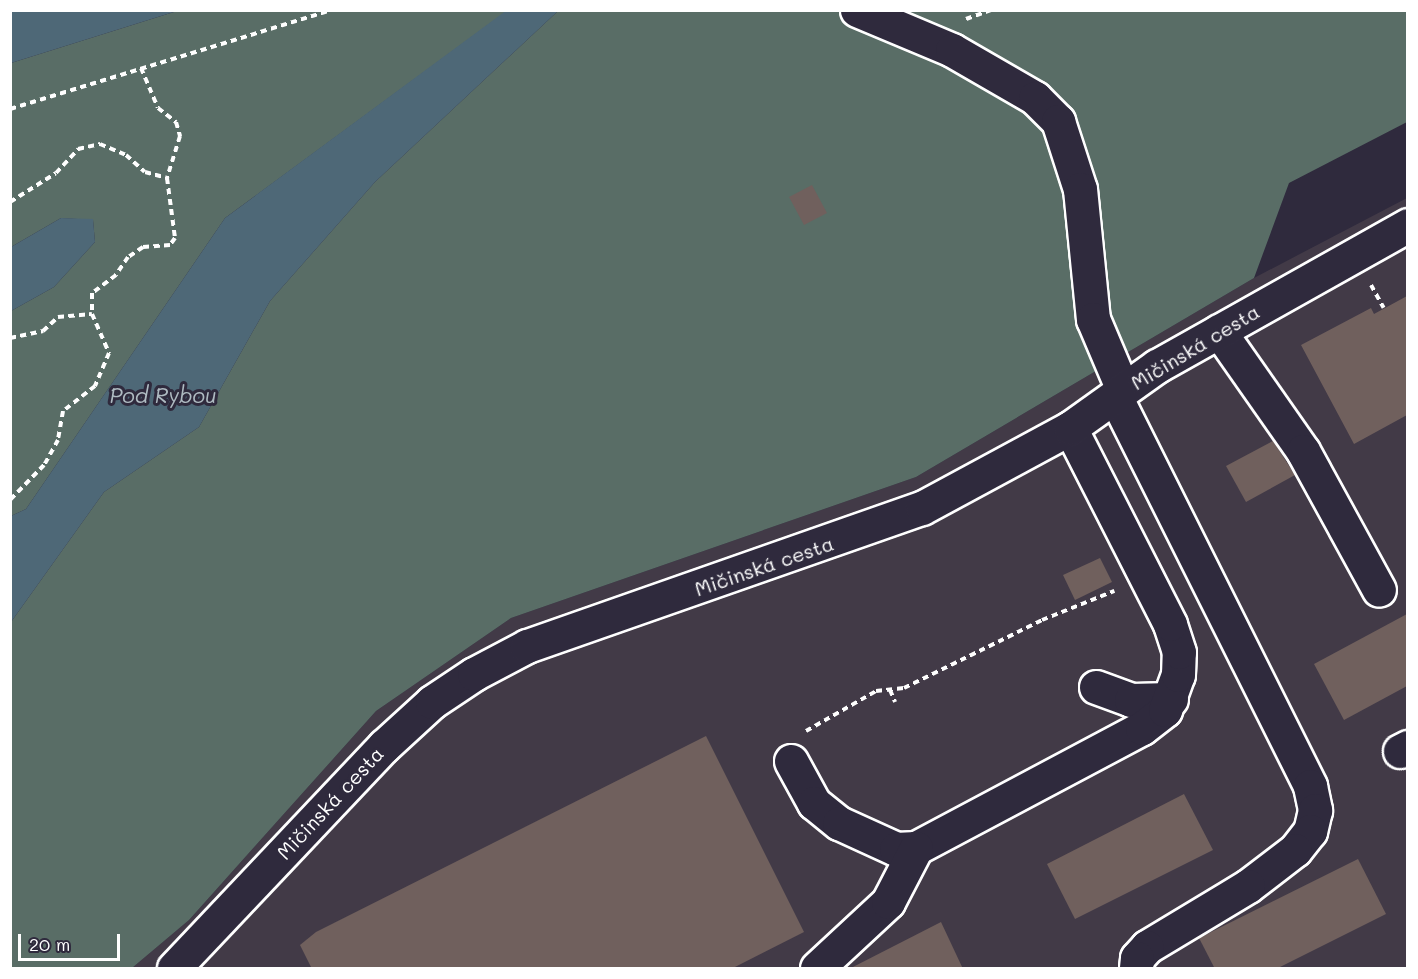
<!DOCTYPE html>
<html>
<head>
<meta charset="utf-8">
<style>
	body { margin:0 }
	#map { position:relative; width:1418px; height:979px; overflow:hidden; background:#2f2a3d; font-family:Mali,sans-serif }
	div>[style] { position:absolute }
	.built>* { inset:0; background:#423a47 }
	.green>* { inset:0; background:#596d66 }
	.water>* { inset:0; background:#4e6877 }
	.building>* { inset:0; background:#70605d }
	.path>* { height:4px; margin-top:-2px; transform-origin:0; background:repeating-linear-gradient(90deg,#fff 0 6px,transparent 0 10.5px) }
	.roads { filter:drop-shadow(2px 0 #fff) drop-shadow(-2px 0 #fff) drop-shadow(0 2px #fff) drop-shadow(0 -2px #fff) }
	.minor>* { height:33px; margin:-16.5px; padding:0 16.5px; transform-origin:16.5px; border-radius:16.5px; background:#2f2a3d }
	span { translate:-50% -50%; white-space:nowrap; text-align:center; line-height:1.15; -webkit-text-stroke:6px #2f2a3d; paint-order:stroke }
	.street-label { font-size:20px; color:#fff }
	.water-label { font-size:21px; color:#afbbc2; font-style:italic }
	.frame { position:absolute; inset:0; border:12px solid #fff; pointer-events:none }
	.scale { position:absolute; left:18px; top:934px; width:102px; height:27px; box-sizing:border-box; border:3px solid #fff; border-top:0; padding-left:8px; font-size:18px; line-height:21px; white-space:nowrap; color:#fff; -webkit-text-stroke:4px #2f2a3d; paint-order:stroke }
</style>
</head>
<body>
<div id="map">
	<div class="built">
		<i style="clip-path:polygon(1407px 198px,1407px 968px,132px 968px,189px 920px,376px 711px,511px 618px,916px 477px,1254px 278px)"></i>
	</div>
	<div class="green">
		<i style="clip-path:polygon(177px 11px,507px 11px,225px 218px,26px 509px,11px 516px,11px 311px,54px 287px,95px 242px,93px 220px,61px 218px,11px 247px,11px 63px)"></i>
		<i style="clip-path:polygon(558px 11px,1407px 11px,1407px 122px,1289px 183px,1254px 278px,916px 477px,511px 618px,376px 711px,189px 920px,132px 968px,11px 968px,11px 622px,104px 492px,199px 427px,270px 301px,375px 182px)"></i>
	</div>
	<div class="water">
		<i style="clip-path:polygon(11px 10px,177px 10px,177px 11px,11px 63px)"></i>
		<i style="clip-path:polygon(507px 10px,558px 11px,375px 182px,270px 301px,199px 427px,104px 492px,11px 622px,11px 516px,26px 509px,225px 218px)"></i>
		<i style="clip-path:polygon(61px 218px,93px 219px,95px 242px,54px 287px,11px 311px,11px 247px)"></i>
	</div>
	<div class="building">
		<i style="clip-path:polygon(812px 185px,827px 213px,804px 225px,789px 197px)"></i>
		<i style="clip-path:polygon(1407px 296px,1407px 415px,1354px 444px,1301px 345px,1371px 308px,1374px 314px)"></i>
		<i style="clip-path:polygon(1273px 441px,1295px 475px,1246px 502px,1226px 466px)"></i>
		<i style="clip-path:polygon(1100px 558px,1112px 582px,1075px 600px,1063px 575px)"></i>
		<i style="clip-path:polygon(1407px 614px,1407px 686px,1344px 720px,1314px 664px)"></i>
		<i style="clip-path:polygon(706px 736px,804px 932px,731px 969px,312px 969px,300px 945px,316px 932px)"></i>
		<i style="clip-path:polygon(1184px 794px,1213px 850px,1075px 919px,1047px 864px)"></i>
		<i style="clip-path:polygon(1358px 859px,1386px 914px,1276px 969px,1215px 969px,1199px 938px)"></i>
		<i style="clip-path:polygon(941px 922px,963px 969px,849px 969px)"></i>
	</div>
	<div class="path">
		<i style="left:966px;top:19px;width:27px;rotate:-20deg"></i>
		<i style="left:141px;top:68px;width:43px;rotate:67deg"></i>
		<i style="left:158px;top:108px;width:23px;rotate:38deg"></i>
		<i style="left:176px;top:122px;width:15px;rotate:74deg"></i>
		<i style="left:180px;top:136px;width:44px;rotate:107.2deg"></i>
		<i style="left:10px;top:109px;width:337px;rotate:-17.1deg"></i>
		<i style="left:10px;top:202px;width:54px;rotate:-32.2deg"></i>
		<i style="left:56px;top:173px;width:33px;rotate:-47deg"></i>
		<i style="left:78px;top:149px;width:23px;rotate:-13deg"></i>
		<i style="left:100px;top:144px;width:28px;rotate:23deg"></i>
		<i style="left:126px;top:155px;width:25px;rotate:42deg"></i>
		<i style="left:145px;top:172px;width:23px;rotate:15deg"></i>
		<i style="left:167px;top:178px;width:61px;rotate:82.4deg"></i>
		<i style="left:175px;top:238px;width:9px;rotate:126deg"></i>
		<i style="left:170px;top:245px;width:27px;rotate:176deg"></i>
		<i style="left:143px;top:247px;width:18px;rotate:146deg"></i>
		<i style="left:128px;top:257px;width:22px;rotate:124deg"></i>
		<i style="left:116px;top:275px;width:30px;rotate:143deg"></i>
		<i style="left:92px;top:293px;width:21px;rotate:90deg"></i>
		<i style="left:92px;top:314px;width:43px;rotate:66.4deg"></i>
		<i style="left:109px;top:353px;width:36px;rotate:113deg"></i>
		<i style="left:95px;top:386px;width:41px;rotate:142deg"></i>
		<i style="left:63px;top:411px;width:29px;rotate:100deg"></i>
		<i style="left:58px;top:440px;width:29px;rotate:119deg"></i>
		<i style="left:44px;top:465px;width:49px;rotate:134.2deg"></i>
		<i style="left:1371px;top:285px;width:26px;rotate:61deg"></i>
		<i style="left:10px;top:338px;width:34px;rotate:-12deg"></i>
		<i style="left:43px;top:331px;width:21px;rotate:-43deg"></i>
		<i style="left:58px;top:317px;width:34px;rotate:-5deg"></i>
		<i style="left:890px;top:690px;width:13px;rotate:67deg"></i>
		<i style="left:806px;top:731px;width:81px;rotate:-29.7deg"></i>
		<i style="left:876px;top:691px;width:28px;rotate:-6deg"></i>
		<i style="left:904px;top:688px;width:154px;rotate:-26.2deg"></i>
		<i style="left:1042px;top:620px;width:78px;rotate:-21.9deg"></i>
	</div>
	<div class="roads">
		<div class="minor">
			<i style="left:857px;top:10px;width:103px;rotate:22.8deg"></i>
			<i style="left:952px;top:50px;width:96px;rotate:30deg"></i>
			<i style="left:1035px;top:98px;width:33px;rotate:45deg"></i>
			<i style="left:1058px;top:121px;width:71px;rotate:72.1deg"></i>
			<i style="left:1080px;top:189px;width:131px;rotate:84.3deg"></i>
			<i style="left:1093px;top:319px;width:77px;rotate:67.1deg"></i>
			<i style="left:1219px;top:331px;width:146px;rotate:55deg"></i>
			<i style="left:1303px;top:451px;width:158px;rotate:61.3deg"></i>
			<i style="left:1115px;top:396px;width:436px;rotate:63.4deg"></i>
			<i style="left:1310px;top:786px;width:25px;rotate:78deg"></i>
			<i style="left:1315px;top:810px;width:22px;rotate:103deg"></i>
			<i style="left:1310px;top:831px;width:24px;rotate:128deg"></i>
			<i style="left:1295px;top:850px;width:59px;rotate:142.5deg"></i>
			<i style="left:1248px;top:886px;width:118px;rotate:148.9deg"></i>
			<i style="left:1147px;top:947px;width:15px;rotate:132deg"></i>
			<i style="left:1137px;top:958px;width:10px;rotate:96deg"></i>
			<i style="left:1096px;top:687px;width:37px;rotate:20deg"></i>
			<i style="left:1131px;top:700px;width:40px;rotate:-1.4deg"></i>
			<i style="left:1400px;top:751px;width:9px;rotate:-27deg"></i>
			<i style="left:791px;top:761px;width:48px;rotate:61.3deg"></i>
			<i style="left:814px;top:803px;width:32px;rotate:39deg"></i>
			<i style="left:839px;top:823px;width:63px;rotate:24.5deg"></i>
			<i style="left:896px;top:849px;width:20px;rotate:-3deg"></i>
			<i style="left:916px;top:848px;width:256px;rotate:-28deg"></i>
			<i style="left:1142px;top:728px;width:29px;rotate:-38deg"></i>
			<i style="left:1165px;top:710px;width:37px;rotate:-70deg"></i>
			<i style="left:1178px;top:675px;width:23px;rotate:-88deg"></i>
			<i style="left:1179px;top:652px;width:29px;rotate:-108deg"></i>
			<i style="left:1170px;top:624px;width:220px;rotate:-117deg"></i>
			<i style="left:174px;top:968px;width:306px;rotate:-46.6deg"></i>
			<i style="left:384px;top:746px;width:65px;rotate:-42.5deg"></i>
			<i style="left:432px;top:702px;width:50px;rotate:-33.7deg"></i>
			<i style="left:474px;top:674px;width:60px;rotate:-27.8deg"></i>
			<i style="left:527px;top:646px;width:418px;rotate:-19.3deg"></i>
			<i style="left:922px;top:508px;width:168px;rotate:-28.4deg"></i>
			<i style="left:1070px;top:428px;width:107px;rotate:-35.5deg"></i>
			<i style="left:1157px;top:366px;width:288px;rotate:-29.3deg"></i>
			<i style="left:817px;top:968px;width:97px;rotate:-42.9deg"></i>
			<i style="left:888px;top:902px;width:61px;rotate:-62.6deg"></i>
		</div>
	</div>
	<div class="street-label">
		<span style="left:1195px;top:347px;rotate:-31deg">Mičinská cesta</span>
		<span style="left:764px;top:566px;rotate:-19deg">Mičinská cesta</span>
		<span style="left:330px;top:803px;rotate:-47deg">Mičinská cesta</span>
	</div>
	<div class="water-label">
		<span style="left:163px;top:395px">Pod Rybou</span>
	</div>
	<div class="frame"></div>
	<div class="scale">20 m</div>
</div>
</body>
</html>
